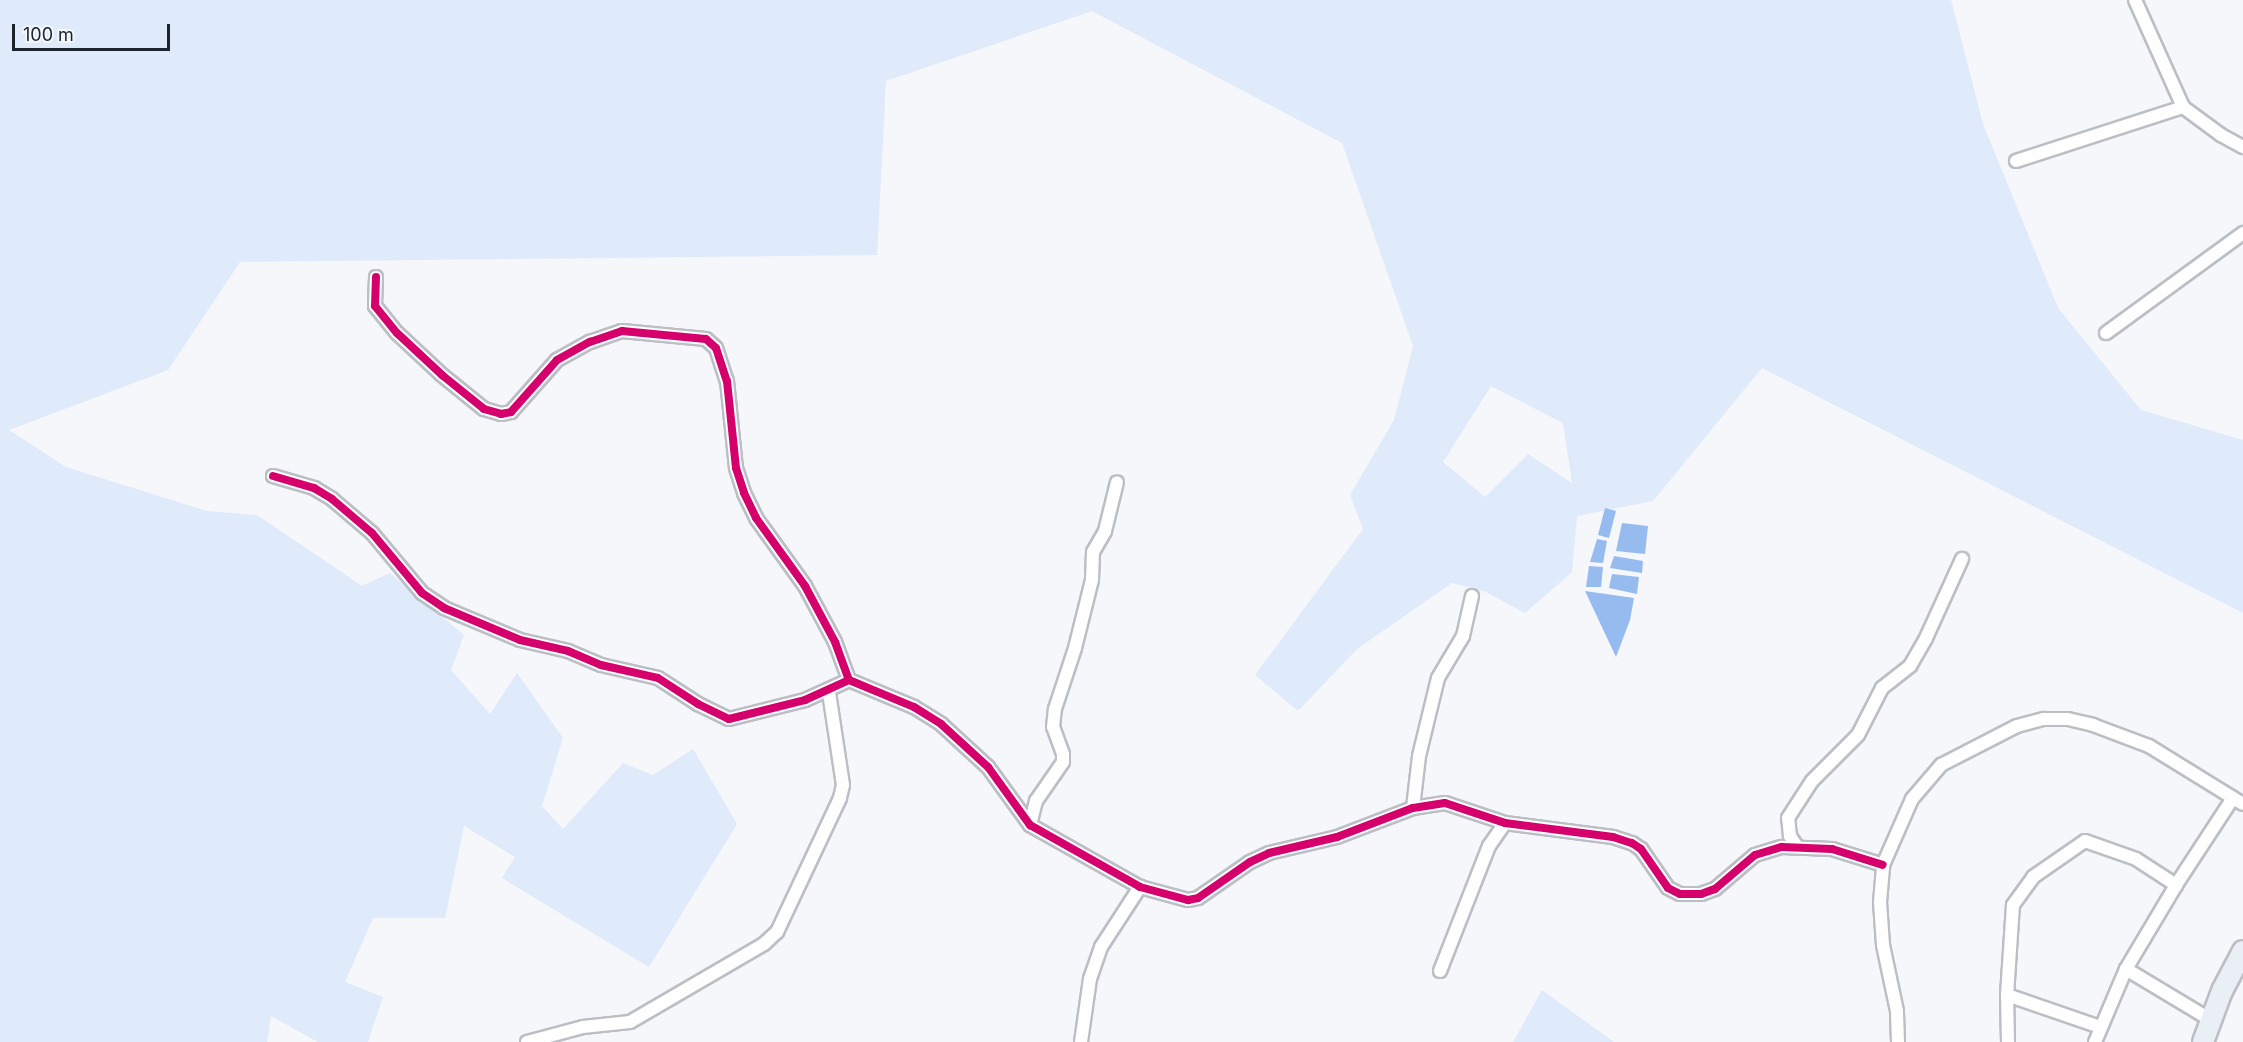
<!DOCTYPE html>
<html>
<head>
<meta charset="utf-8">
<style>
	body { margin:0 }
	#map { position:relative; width:2243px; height:1042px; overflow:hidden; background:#f5f7fa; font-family:Inter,sans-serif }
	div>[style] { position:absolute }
	.green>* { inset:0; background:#dfeafa }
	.water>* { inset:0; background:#96bcef }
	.roads { filter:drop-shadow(2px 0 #bbbfc5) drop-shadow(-2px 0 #bbbfc5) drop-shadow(0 2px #bbbfc5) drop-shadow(0 -2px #bbbfc5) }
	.street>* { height:12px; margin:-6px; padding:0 6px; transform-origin:6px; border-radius:6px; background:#fefefe }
	.primary>* { height:20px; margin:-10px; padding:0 10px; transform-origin:10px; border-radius:10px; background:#eaeef5 }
	.cycleway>* { height:8px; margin:-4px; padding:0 4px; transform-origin:4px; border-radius:4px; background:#d6006c }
	span { translate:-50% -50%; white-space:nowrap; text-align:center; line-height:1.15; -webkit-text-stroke:6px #f3f7fc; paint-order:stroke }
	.scale { position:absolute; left:12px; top:24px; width:158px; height:27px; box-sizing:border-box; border:3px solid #1c242d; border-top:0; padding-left:8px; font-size:18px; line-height:21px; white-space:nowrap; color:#1c242d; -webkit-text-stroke:4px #f3f7fc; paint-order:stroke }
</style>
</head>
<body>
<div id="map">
	<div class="green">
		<i style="clip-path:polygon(evenodd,0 0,1951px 0,1983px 124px,2058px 308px,2141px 410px,2243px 440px,2243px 613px,1762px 368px,1653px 501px,1577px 516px,1572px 572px,1525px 613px,1484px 591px,1452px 583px,1357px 649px,1298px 711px,1255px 675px,1363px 529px,1350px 495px,1394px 420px,1413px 346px,1342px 143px,1092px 11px,886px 81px,877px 255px,240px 262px,168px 370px,9px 430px,66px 467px,207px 511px,257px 515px,362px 586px,390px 573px,464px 635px,451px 670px,490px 714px,517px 673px,563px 738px,542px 806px,563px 829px,623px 763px,653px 775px,693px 749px,737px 824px,649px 967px,502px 878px,515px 857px,464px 826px,445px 918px,373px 918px,345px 982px,383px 997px,368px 1042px,318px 1042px,271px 1016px,267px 1042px,0 1042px,0 0,1491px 386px,1563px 423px,1572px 483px,1528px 454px,1485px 497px,1443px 462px,1491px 386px)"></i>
		<i style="clip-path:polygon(1542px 990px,1614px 1042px,1513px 1042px)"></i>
	</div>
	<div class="water">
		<i style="clip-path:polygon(1605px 508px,1616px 511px,1609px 538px,1598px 535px)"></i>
		<i style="clip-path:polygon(1622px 523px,1648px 526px,1645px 554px,1616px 551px)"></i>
		<i style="clip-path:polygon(1597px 539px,1607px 541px,1603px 563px,1590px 562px)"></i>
		<i style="clip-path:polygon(1614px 556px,1643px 561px,1642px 573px,1610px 568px)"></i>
		<i style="clip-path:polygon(1589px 566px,1603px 567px,1601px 587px,1586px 587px)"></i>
		<i style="clip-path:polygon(1612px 574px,1639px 577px,1637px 594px,1609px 588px)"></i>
		<i style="clip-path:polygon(1585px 591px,1634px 598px,1630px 620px,1616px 657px)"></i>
	</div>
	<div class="roads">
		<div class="street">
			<i style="left:2135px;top:0;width:117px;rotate:65.8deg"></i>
			<i style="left:2183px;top:107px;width:47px;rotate:36.4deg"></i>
			<i style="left:2221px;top:135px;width:25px;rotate:29deg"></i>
			<i style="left:2016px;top:161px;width:176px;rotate:-17.9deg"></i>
			<i style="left:376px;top:277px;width:29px;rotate:92deg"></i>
			<i style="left:375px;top:306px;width:35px;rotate:51deg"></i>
			<i style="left:397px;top:333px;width:62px;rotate:43deg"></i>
			<i style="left:442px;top:375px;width:54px;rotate:39deg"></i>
			<i style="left:484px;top:409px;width:18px;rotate:16deg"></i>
			<i style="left:501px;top:414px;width:10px;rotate:-11deg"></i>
			<i style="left:511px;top:412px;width:69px;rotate:-48.5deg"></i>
			<i style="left:557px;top:360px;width:38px;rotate:-29deg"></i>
			<i style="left:590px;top:342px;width:34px;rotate:-19deg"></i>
			<i style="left:622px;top:331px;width:84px;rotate:5.4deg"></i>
			<i style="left:706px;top:339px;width:13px;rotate:42deg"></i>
			<i style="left:716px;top:348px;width:35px;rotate:72deg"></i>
			<i style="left:727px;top:381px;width:87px;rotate:84.1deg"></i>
			<i style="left:736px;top:468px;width:26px;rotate:72deg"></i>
			<i style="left:744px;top:493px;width:28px;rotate:64deg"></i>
			<i style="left:756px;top:518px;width:84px;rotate:54.2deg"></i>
			<i style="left:805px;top:586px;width:64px;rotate:61.8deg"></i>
			<i style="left:835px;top:642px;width:40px;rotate:69.8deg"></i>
			<i style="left:2106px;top:333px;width:170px;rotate:-36.1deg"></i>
			<i style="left:273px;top:476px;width:43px;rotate:16.3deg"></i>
			<i style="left:314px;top:488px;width:21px;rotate:31deg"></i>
			<i style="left:332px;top:499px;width:52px;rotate:40.4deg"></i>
			<i style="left:372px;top:533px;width:78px;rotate:50.2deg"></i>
			<i style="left:422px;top:593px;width:27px;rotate:34deg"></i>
			<i style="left:444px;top:608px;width:82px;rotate:22.8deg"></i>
			<i style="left:520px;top:640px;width:49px;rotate:12.9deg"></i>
			<i style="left:568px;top:651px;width:36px;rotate:23deg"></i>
			<i style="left:601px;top:665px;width:58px;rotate:12.8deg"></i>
			<i style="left:658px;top:678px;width:48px;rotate:33deg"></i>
			<i style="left:698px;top:704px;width:34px;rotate:26deg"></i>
			<i style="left:729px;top:719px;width:78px;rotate:-14deg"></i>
			<i style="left:805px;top:700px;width:48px;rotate:-24.4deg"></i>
			<i style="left:849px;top:680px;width:70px;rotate:22.6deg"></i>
			<i style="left:914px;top:707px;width:32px;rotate:32deg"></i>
			<i style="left:941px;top:724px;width:64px;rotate:42.5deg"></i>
			<i style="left:988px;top:767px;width:72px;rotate:54.1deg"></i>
			<i style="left:1030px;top:825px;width:126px;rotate:29.4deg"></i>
			<i style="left:1140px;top:887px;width:50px;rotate:15.2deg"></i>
			<i style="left:1188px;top:900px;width:10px;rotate:-11deg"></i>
			<i style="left:1198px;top:898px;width:63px;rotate:-34.7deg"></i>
			<i style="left:1250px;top:862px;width:21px;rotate:-25deg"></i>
			<i style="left:1269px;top:853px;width:70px;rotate:-13.2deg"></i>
			<i style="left:1337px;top:837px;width:81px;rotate:-20.9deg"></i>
			<i style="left:1413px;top:808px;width:32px;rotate:-9deg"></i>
			<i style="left:1445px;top:803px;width:63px;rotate:18.4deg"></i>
			<i style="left:1505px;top:823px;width:109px;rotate:7.4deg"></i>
			<i style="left:1613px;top:837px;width:20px;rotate:18deg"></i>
			<i style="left:1632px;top:843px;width:11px;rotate:34deg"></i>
			<i style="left:1641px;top:849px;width:47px;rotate:55.3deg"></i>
			<i style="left:1668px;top:888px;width:13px;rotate:27deg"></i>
			<i style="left:1680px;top:894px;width:21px"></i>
			<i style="left:1701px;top:894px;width:15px;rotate:-20deg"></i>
			<i style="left:1715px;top:889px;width:52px;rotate:-40.4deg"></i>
			<i style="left:1755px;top:855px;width:28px;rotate:-17deg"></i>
			<i style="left:1782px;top:847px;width:50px;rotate:2.3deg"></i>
			<i style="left:1832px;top:849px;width:53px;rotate:17.4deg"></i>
			<i style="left:1413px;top:808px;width:52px;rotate:-83.4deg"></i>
			<i style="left:1419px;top:756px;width:80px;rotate:-76.3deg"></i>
			<i style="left:1438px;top:678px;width:49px;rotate:-59.2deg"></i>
			<i style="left:1463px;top:636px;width:41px;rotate:-77.3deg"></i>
			<i style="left:1030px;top:825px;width:25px;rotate:-76deg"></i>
			<i style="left:1036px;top:801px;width:47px;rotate:-55.3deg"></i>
			<i style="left:1063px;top:762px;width:8px;rotate:-90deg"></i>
			<i style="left:1063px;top:754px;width:29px;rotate:-110deg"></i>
			<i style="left:1053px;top:727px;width:18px;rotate:-84deg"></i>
			<i style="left:1055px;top:709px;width:64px;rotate:-71.8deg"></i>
			<i style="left:1075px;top:648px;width:70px;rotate:-76deg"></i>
			<i style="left:1092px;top:580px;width:28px;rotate:-88deg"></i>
			<i style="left:1093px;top:552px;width:24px;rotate:-60deg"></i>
			<i style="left:1105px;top:531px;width:50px;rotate:-76.2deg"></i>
			<i style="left:1796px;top:845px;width:11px;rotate:-124deg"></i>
			<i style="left:1790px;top:836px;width:18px;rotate:-96deg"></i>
			<i style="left:1788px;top:818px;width:44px;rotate:-57deg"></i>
			<i style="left:1812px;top:781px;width:65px;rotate:-45deg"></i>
			<i style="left:1858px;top:735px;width:53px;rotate:-62.9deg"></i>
			<i style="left:1882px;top:688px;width:36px;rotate:-38deg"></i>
			<i style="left:1910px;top:666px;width:32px;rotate:-60deg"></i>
			<i style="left:1926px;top:638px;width:87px;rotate:-65.5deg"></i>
			<i style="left:2126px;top:969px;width:99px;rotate:31deg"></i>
			<i style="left:1440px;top:971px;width:134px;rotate:-68.6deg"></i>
			<i style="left:1489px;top:846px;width:28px;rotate:-55deg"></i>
			<i style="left:2007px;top:995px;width:98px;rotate:19deg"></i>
			<i style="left:527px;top:1042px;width:58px;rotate:-15deg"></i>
			<i style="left:583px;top:1027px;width:47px;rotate:-6.1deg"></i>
			<i style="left:630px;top:1022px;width:155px;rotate:-30.2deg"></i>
			<i style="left:764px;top:944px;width:18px;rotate:-43deg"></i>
			<i style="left:777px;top:932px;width:148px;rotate:-64.8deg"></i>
			<i style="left:840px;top:798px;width:13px;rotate:-77deg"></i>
			<i style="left:843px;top:785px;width:94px;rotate:-98.6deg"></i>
			<i style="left:1081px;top:1042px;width:64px;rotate:-81.9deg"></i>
			<i style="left:1090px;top:979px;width:34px;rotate:-71deg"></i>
			<i style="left:1101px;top:947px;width:72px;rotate:-57deg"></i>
			<i style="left:1898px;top:1042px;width:31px;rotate:-92deg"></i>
			<i style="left:1897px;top:1011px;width:67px;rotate:-102deg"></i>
			<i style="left:1883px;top:945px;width:43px;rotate:-94deg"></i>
			<i style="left:1880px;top:902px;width:37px;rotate:-85deg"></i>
			<i style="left:1883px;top:865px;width:72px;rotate:-66.3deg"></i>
			<i style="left:1912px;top:799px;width:45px;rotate:-49.5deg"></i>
			<i style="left:1941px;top:765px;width:85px;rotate:-27.2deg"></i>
			<i style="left:2017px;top:726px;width:28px;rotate:-15deg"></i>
			<i style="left:2044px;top:719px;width:24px"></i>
			<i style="left:2068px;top:719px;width:26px;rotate:13deg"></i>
			<i style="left:2093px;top:725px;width:60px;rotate:20.6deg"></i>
			<i style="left:2149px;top:746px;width:110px;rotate:31.7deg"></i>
			<i style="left:2008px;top:1042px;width:47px;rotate:-91.2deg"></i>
			<i style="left:2007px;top:995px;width:90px;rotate:-86.2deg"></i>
			<i style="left:2013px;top:905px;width:34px;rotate:-54deg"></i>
			<i style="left:2033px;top:877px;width:63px;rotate:-34.7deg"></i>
			<i style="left:2085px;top:841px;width:54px;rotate:19.4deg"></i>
			<i style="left:2136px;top:859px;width:48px;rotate:33deg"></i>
			<i style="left:2095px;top:1042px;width:79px;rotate:-67deg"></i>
			<i style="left:2126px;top:969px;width:98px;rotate:-59.2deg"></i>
			<i style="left:2176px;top:885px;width:104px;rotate:-56.8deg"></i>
		</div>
		<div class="primary">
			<i style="left:2203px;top:1042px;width:54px;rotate:-69.6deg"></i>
			<i style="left:2222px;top:991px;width:45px;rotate:-62.3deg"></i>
		</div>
	</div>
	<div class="cycleway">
		<i style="left:376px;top:277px;width:29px;rotate:92deg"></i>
		<i style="left:375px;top:306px;width:35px;rotate:51deg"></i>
		<i style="left:397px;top:333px;width:62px;rotate:43deg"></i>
		<i style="left:442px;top:375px;width:54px;rotate:39deg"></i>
		<i style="left:484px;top:409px;width:18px;rotate:16deg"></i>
		<i style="left:501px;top:414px;width:10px;rotate:-11deg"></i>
		<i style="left:511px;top:412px;width:69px;rotate:-48.5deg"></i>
		<i style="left:557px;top:360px;width:38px;rotate:-29deg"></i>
		<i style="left:590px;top:342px;width:34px;rotate:-19deg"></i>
		<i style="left:622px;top:331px;width:84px;rotate:5.4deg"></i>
		<i style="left:706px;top:339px;width:13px;rotate:42deg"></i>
		<i style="left:716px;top:348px;width:35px;rotate:72deg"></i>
		<i style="left:727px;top:381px;width:87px;rotate:84.1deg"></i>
		<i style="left:736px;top:468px;width:26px;rotate:72deg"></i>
		<i style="left:744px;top:493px;width:28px;rotate:64deg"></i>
		<i style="left:756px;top:518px;width:84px;rotate:54.2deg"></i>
		<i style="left:805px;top:586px;width:64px;rotate:61.8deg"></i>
		<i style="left:835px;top:642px;width:40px;rotate:69.8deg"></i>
		<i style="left:273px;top:476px;width:43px;rotate:16.3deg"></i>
		<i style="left:314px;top:488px;width:21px;rotate:31deg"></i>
		<i style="left:332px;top:499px;width:52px;rotate:40.4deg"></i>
		<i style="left:372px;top:533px;width:78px;rotate:50.2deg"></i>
		<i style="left:422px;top:593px;width:27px;rotate:34deg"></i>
		<i style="left:444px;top:608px;width:82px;rotate:22.8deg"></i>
		<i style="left:520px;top:640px;width:49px;rotate:12.9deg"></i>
		<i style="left:568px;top:651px;width:36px;rotate:23deg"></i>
		<i style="left:601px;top:665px;width:58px;rotate:12.8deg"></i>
		<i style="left:658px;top:678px;width:48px;rotate:33deg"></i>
		<i style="left:698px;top:704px;width:34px;rotate:26deg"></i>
		<i style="left:729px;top:719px;width:78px;rotate:-14deg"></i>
		<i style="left:805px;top:700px;width:48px;rotate:-24.4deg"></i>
		<i style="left:849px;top:680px;width:70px;rotate:22.6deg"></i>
		<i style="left:914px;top:707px;width:32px;rotate:32deg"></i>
		<i style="left:941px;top:724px;width:64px;rotate:42.5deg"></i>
		<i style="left:988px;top:767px;width:72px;rotate:54.1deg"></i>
		<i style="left:1030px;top:825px;width:126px;rotate:29.4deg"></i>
		<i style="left:1140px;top:887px;width:50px;rotate:15.2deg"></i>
		<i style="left:1188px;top:900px;width:10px;rotate:-11deg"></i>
		<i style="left:1198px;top:898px;width:63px;rotate:-34.7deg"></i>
		<i style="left:1250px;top:862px;width:21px;rotate:-25deg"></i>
		<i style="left:1269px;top:853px;width:70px;rotate:-13.2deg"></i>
		<i style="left:1337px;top:837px;width:81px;rotate:-20.9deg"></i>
		<i style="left:1413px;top:808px;width:32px;rotate:-9deg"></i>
		<i style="left:1445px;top:803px;width:63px;rotate:18.4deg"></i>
		<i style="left:1505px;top:823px;width:109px;rotate:7.4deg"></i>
		<i style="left:1613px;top:837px;width:20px;rotate:18deg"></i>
		<i style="left:1632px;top:843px;width:11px;rotate:34deg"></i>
		<i style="left:1641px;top:849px;width:47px;rotate:55.3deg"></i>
		<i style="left:1668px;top:888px;width:13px;rotate:27deg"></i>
		<i style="left:1680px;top:894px;width:21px"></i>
		<i style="left:1701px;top:894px;width:15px;rotate:-20deg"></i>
		<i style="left:1715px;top:889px;width:52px;rotate:-40.4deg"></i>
		<i style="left:1755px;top:855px;width:28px;rotate:-17deg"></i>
		<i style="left:1782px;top:847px;width:50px;rotate:2.3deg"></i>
		<i style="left:1832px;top:849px;width:53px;rotate:17.4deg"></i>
	</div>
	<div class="scale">100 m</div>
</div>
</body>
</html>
